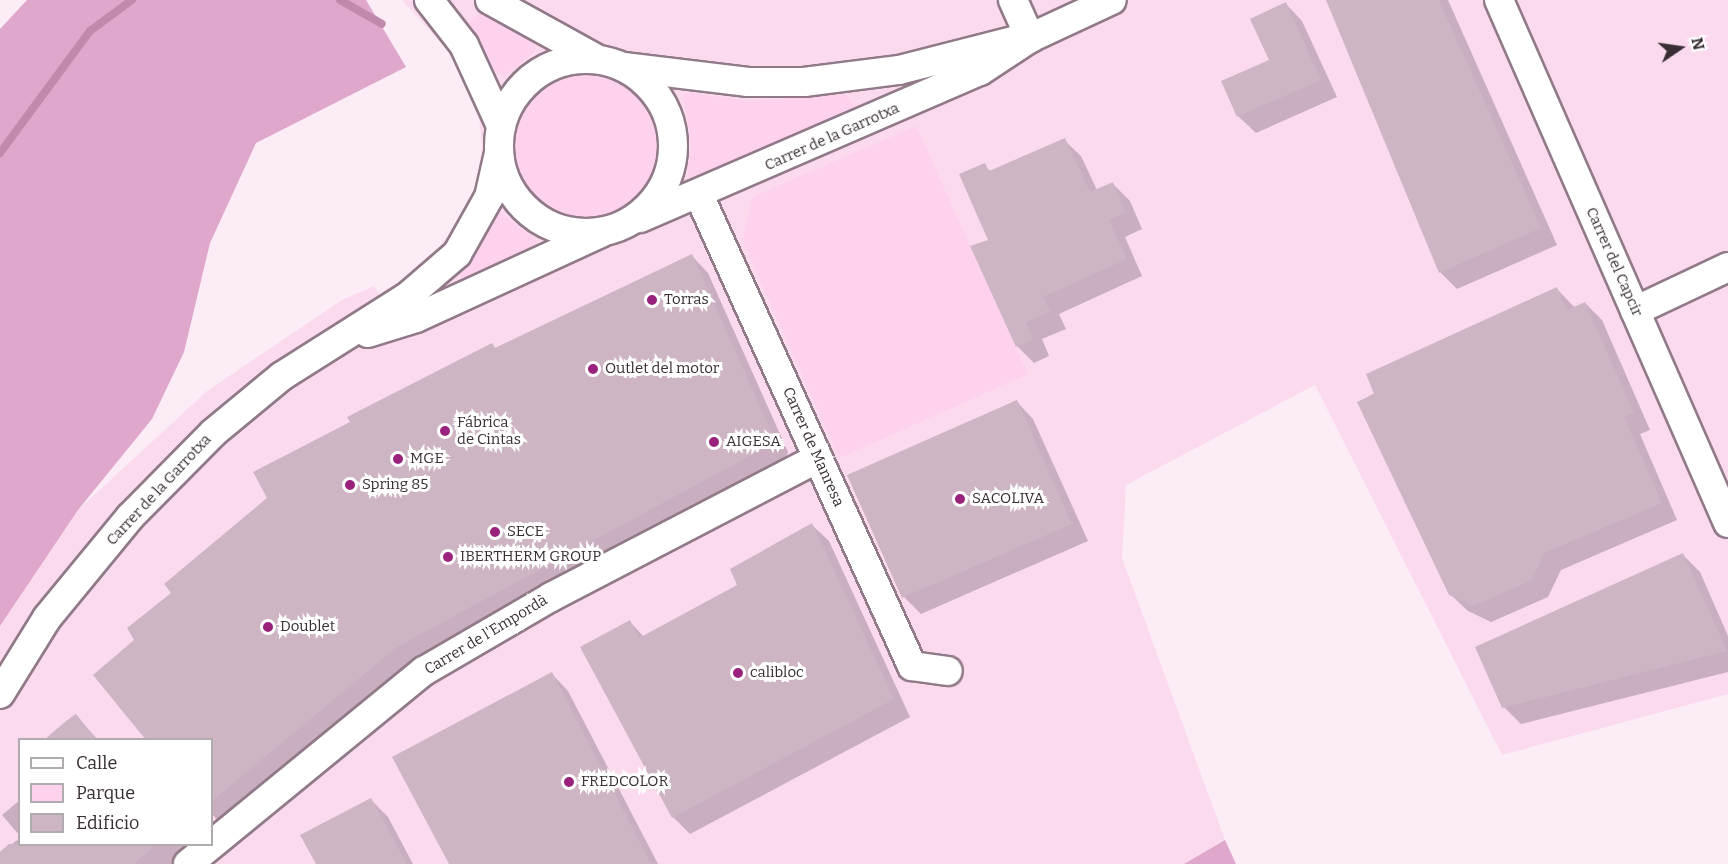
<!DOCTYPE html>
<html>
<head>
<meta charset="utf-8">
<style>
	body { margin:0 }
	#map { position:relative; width:1728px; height:864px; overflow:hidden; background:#fcecf6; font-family:Bitter,serif }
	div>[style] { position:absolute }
	.built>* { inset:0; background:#fbdaee }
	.green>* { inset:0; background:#fed1ed }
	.round { border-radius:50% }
	.forest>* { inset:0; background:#dfa7cb }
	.shadow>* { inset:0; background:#0003 }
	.stream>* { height:8px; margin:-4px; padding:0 4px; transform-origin:4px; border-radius:4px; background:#c08aad }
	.building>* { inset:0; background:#ceb5c4 }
	.roads { filter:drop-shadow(2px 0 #917a88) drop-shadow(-2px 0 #917a88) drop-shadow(0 2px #917a88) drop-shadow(0 -2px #917a88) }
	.minor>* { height:28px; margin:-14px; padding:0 14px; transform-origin:14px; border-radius:14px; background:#fff }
	.minor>.ring { margin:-14px; padding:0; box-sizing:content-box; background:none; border:28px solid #fff; border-radius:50% }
	.dots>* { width:16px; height:16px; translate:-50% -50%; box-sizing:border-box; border:3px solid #fff; border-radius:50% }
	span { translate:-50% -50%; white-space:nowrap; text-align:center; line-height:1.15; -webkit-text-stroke:6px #fff; paint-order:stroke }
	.street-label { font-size:15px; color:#382e34 }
	.poi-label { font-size:15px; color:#382e34 }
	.left { translate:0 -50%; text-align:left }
	.legend { position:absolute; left:18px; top:738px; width:195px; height:108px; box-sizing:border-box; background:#fff; border:2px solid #afabae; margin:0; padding:8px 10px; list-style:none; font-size:18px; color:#382e34 }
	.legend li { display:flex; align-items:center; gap:12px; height:30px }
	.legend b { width:30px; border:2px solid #afabae }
	.north { position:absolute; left:1650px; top:18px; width:60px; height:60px; -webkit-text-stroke:4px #fff; paint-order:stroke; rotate:77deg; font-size:16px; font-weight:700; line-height:24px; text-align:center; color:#382e34 }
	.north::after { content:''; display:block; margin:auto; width:21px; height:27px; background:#382e34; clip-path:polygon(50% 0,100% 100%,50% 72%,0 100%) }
</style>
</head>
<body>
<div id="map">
	<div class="built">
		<i style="clip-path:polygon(evenodd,402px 0,1728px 0,1728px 694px,1502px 755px,1315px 385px,1126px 485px,1122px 558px,1225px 840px,1184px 864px,0 864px,0 626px,78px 510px,207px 391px,342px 300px,374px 286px,379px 294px,423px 267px,463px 217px,477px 183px,482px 146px,478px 106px,463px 67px,402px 0,20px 740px,212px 740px,212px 844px,20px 844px,20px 740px)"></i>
	</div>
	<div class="green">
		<i style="clip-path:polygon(482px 12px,533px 42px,536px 50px,506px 76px,495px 72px,468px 22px)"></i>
		<i class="round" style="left:510px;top:71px;width:154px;height:154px"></i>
		<i style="clip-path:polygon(692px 93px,748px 101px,846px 94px,854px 106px,848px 113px,698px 178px,689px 178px,687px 168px,692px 151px,683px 95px)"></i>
		<i style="clip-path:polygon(916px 126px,1028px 374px,839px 458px,742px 239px,753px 197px)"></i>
		<i style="clip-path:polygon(500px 213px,537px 241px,534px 250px,465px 279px,458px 275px)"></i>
	</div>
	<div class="forest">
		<i style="clip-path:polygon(27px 0,366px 0,406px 67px,256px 143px,210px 243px,184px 352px,152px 419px,78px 510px,0 626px,0 29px)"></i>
		<i style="clip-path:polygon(1225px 840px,1236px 864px,1184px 864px)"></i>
	</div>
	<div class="shadow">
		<i style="clip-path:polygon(1327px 0,1448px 0,1557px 245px,1457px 289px,1440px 272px)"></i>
		<i style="clip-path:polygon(1286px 4px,1302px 21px,1337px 97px,1256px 133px,1239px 117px,1223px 81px,1271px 61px)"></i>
		<i style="clip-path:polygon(1064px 140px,1081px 156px,1097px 190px,1113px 184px,1130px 201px,1142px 229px,1125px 237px,1142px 276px,1059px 314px,1066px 329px,1042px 339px,1049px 356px,1034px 363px,1017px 346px,990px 240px,984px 165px,991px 172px)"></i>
		<i style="clip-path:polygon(692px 256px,708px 273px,788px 452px,784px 462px,414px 664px,221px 824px,212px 814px,212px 740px,496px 349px)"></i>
		<i style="clip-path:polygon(1557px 289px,1575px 308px,1585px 303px,1602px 320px,1650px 430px,1640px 434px,1677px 520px,1561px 570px,1548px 597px,1491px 622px,1468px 611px,1450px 594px,1359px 402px)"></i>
		<i style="clip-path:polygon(1017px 402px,1033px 419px,1088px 541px,921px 614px,904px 597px)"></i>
		<i style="clip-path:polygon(812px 525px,829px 541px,910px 717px,690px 834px,673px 817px,630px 622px,644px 637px,739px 586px)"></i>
		<i style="clip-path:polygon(1683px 555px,1700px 572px,1728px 636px,1728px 672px,1521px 724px,1504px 707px)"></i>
		<i style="clip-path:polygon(552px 674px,568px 691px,658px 864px,450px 864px)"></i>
		<i style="clip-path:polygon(76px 716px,98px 740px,47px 740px)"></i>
		<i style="clip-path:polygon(20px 800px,20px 836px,2px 815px)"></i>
		<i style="clip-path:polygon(371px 800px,388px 817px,413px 864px,318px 864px)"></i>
		<i style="clip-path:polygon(20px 838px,20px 844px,182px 844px,187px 851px,171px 864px,6px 864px,0 853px)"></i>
	</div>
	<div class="stream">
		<i style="left:340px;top:0;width:48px;rotate:29.7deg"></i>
		<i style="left:0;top:153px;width:152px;rotate:-53.6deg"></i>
		<i style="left:90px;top:31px;width:52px;rotate:-36.4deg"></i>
	</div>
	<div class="building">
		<i style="clip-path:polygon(1326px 0,1439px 0,1541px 228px,1439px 273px)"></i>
		<i style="clip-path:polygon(1286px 2px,1321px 80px,1237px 117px,1221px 81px,1269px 60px,1250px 19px)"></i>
		<i style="clip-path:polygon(1065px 138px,1090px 192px,1113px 182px,1126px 212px,1109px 220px,1127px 259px,1043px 297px,1050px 312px,1026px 322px,1033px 339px,1016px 347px,970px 246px,988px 240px,959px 174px,985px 163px,989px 171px)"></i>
		<i style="clip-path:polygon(692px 254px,772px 434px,768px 446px,397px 647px,212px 801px,212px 740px,146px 740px,93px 675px,134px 640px,127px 628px,171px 593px,164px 584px,267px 498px,253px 472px,350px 422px,347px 417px,492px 343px,495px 348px)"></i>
		<i style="clip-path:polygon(1557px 287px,1567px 310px,1585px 302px,1634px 413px,1624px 417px,1662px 503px,1544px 553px,1532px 580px,1473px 606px,1449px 595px,1357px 402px,1374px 394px,1366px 374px)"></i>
		<i style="clip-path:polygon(1017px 400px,1072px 524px,902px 598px,847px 475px)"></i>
		<i style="clip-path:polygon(812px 523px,894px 699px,672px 818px,580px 647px,630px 620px,639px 638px,737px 585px,730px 569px)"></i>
		<i style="clip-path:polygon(1683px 553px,1727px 651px,1502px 708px,1475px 647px)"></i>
		<i style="clip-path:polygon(552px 672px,651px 864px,449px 864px,392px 757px)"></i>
		<i style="clip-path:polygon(76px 714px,97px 740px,44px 740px,66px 721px)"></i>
		<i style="clip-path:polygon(371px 798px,407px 864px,316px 864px,300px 835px)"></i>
		<i style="clip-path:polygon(9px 844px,157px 844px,134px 864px,0 864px,0 852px)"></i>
	</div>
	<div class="roads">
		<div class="minor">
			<i style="left:429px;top:0;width:57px;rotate:52.1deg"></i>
			<i style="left:464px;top:45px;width:89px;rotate:65.4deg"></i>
			<i style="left:490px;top:0;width:122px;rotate:28.9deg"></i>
			<i style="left:1013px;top:0;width:42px;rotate:65.9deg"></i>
			<i style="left:1499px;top:0;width:571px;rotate:66.35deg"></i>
			<i class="ring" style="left:499px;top:59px;width:146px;height:146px"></i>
			<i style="left:624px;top:67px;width:125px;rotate:6.9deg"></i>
			<i style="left:748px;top:82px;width:56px"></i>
			<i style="left:804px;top:82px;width:96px;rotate:-7.2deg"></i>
			<i style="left:899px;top:70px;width:118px;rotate:-14.3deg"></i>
			<i style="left:699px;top:195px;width:517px;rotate:65.67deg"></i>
			<i style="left:912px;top:666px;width:36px;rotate:8deg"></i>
			<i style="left:640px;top:218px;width:370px;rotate:-23.4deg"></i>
			<i style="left:980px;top:71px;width:60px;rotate:-33.4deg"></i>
			<i style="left:1030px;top:38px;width:90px;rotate:-24.9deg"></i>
			<i style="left:1635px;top:311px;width:103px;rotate:-25.3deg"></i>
			<i style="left:368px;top:333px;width:50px;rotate:-17.4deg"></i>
			<i style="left:416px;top:318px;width:204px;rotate:-24.7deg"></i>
			<i style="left:0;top:694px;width:89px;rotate:-58.3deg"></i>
			<i style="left:47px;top:618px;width:131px;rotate:-50.6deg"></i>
			<i style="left:130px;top:517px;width:118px;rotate:-45.3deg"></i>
			<i style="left:213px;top:433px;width:89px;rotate:-39.6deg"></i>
			<i style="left:282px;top:376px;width:148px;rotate:-32.3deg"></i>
			<i style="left:407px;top:297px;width:66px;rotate:-40.7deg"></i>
			<i style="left:457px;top:254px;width:65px;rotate:-60.7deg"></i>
			<i style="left:489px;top:197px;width:45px;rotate:-77.2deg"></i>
			<i style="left:188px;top:864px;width:305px;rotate:-39.3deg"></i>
			<i style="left:424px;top:671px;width:147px;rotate:-30.2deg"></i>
			<i style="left:551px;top:597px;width:301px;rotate:-27.5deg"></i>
		</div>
	</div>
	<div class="dots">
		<i style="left:652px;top:300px;background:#9a227c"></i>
		<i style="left:593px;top:369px;background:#9a227c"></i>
		<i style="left:445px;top:431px;background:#9a227c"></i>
		<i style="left:714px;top:442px;background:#9a227c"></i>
		<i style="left:398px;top:459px;background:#9a227c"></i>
		<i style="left:350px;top:485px;background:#9a227c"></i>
		<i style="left:960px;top:499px;background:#9a227c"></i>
		<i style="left:495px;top:532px;background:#9a227c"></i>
		<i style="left:448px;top:557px;background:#9a227c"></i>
		<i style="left:268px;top:627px;background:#9a227c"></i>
		<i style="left:738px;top:673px;background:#9a227c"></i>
		<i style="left:569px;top:782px;background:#9a227c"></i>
	</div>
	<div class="street-label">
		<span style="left:832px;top:137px;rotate:-24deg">Carrer de la Garrotxa</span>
		<span style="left:1614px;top:262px;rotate:66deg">Carrer del Capcir</span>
		<span style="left:813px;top:447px;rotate:66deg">Carrer de Manresa</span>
		<span style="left:159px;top:490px;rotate:-47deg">Carrer de la Garrotxa</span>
		<span style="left:486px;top:635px;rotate:-31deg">Carrer de l'Empordà</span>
	</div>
	<div class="poi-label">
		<span class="left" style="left:664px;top:300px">Torras</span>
		<span class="left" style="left:605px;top:369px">Outlet del motor</span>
		<span class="left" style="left:457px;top:431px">Fábrica<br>de Cintas</span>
		<span class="left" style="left:726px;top:442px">AIGESA</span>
		<span class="left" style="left:410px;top:459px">MGE</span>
		<span class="left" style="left:362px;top:485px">Spring 85</span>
		<span class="left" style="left:972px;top:499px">SACOLIVA</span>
		<span class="left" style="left:507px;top:532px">SECE</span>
		<span class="left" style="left:460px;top:557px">IBERTHERM GROUP</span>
		<span class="left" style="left:280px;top:627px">Doublet</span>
		<span class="left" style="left:750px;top:673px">calibloc</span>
		<span class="left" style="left:581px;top:782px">FREDCOLOR</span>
	</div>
	<ul class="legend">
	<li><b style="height:8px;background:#fff"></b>Calle</li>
	<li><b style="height:16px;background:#fed1ed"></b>Parque</li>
	<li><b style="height:16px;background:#ceb5c4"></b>Edificio</li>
	</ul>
	<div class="north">N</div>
</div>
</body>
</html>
